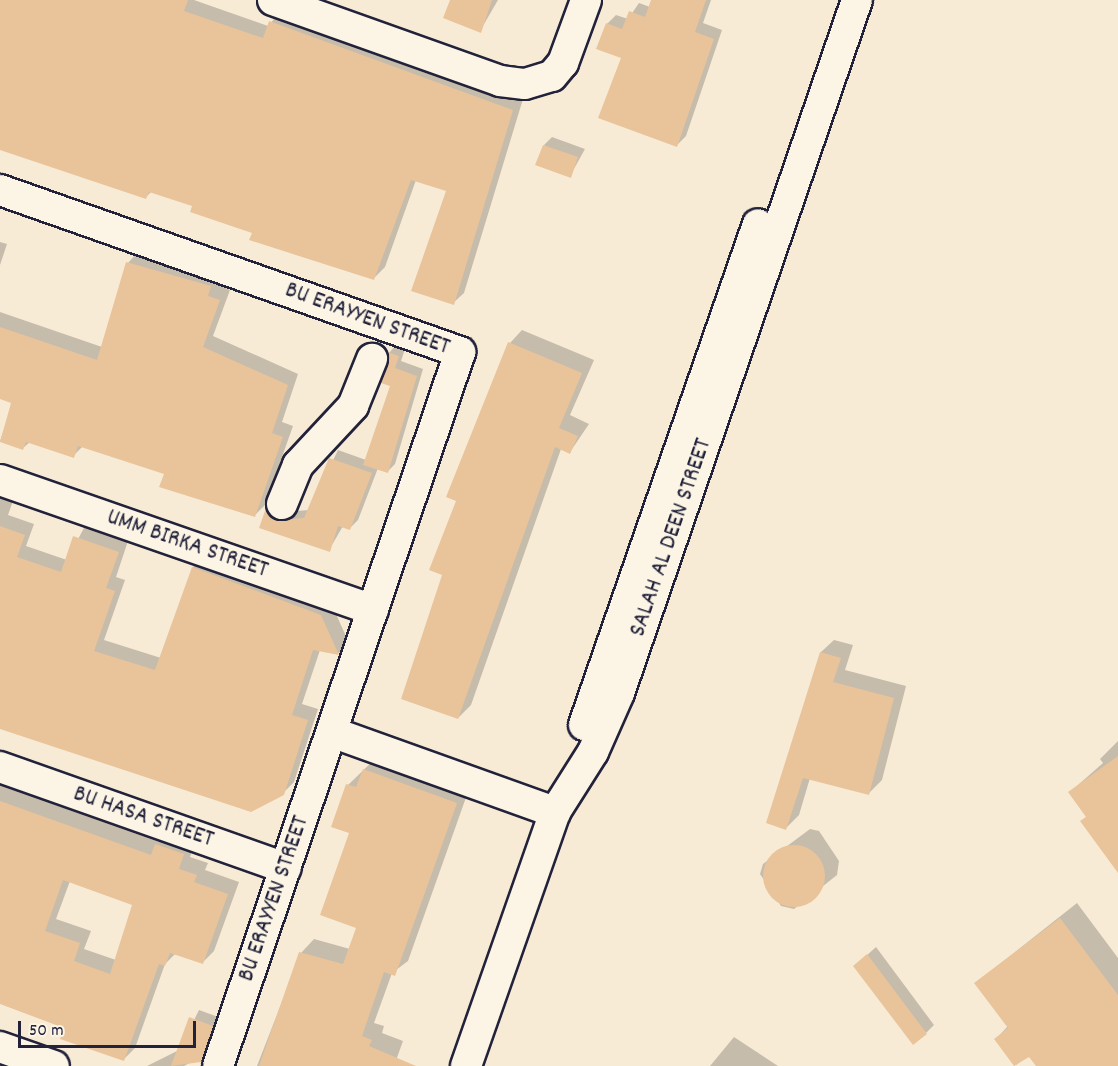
<!DOCTYPE html>
<html>
<head>
<meta charset="utf-8">
<style>
	body { margin:0 }
	#map { position:relative; width:1118px; height:1066px; overflow:hidden; background:#f8ebd6; font-family:Dekko,sans-serif }
	div>[style] { position:absolute }
	.shadow>* { inset:0; background:#0003 }
	.building>* { inset:0; background:#e9c49a }
	.round { border-radius:50% }
	.roads { filter:drop-shadow(2px 0 #22223b) drop-shadow(-2px 0 #22223b) drop-shadow(0 2px #22223b) drop-shadow(0 -2px #22223b) }
	.minor>* { height:30px; margin:-15px; padding:0 15px; transform-origin:15px; border-radius:15px; background:#fcf5e5 }
	span { translate:-50% -50%; white-space:nowrap; text-align:center; line-height:1.15; -webkit-text-stroke:4.5px #fcf5e5; paint-order:stroke }
	.street-label { font-size:24px; color:#22223b }
	.scale { position:absolute; left:18px; top:1021px; width:178px; height:27px; box-sizing:border-box; border:3px solid #22223b; border-top:0; padding-left:8px; font-size:18px; line-height:21px; white-space:nowrap; color:#22223b; -webkit-text-stroke:4px #fcf5e5; paint-order:stroke }
</style>
</head>
<body>
<div id="map">
	<div class="shadow">
		<i style="clip-path:polygon(0 0,194px 0,268px 26px,281px 11px,523px 99px,464px 293px,453px 303px,447px 190px,416px 180px,385px 267px,374px 278px,194px 205px,152px 191px,146px 197px,0 144px)"></i>
		<i style="clip-path:polygon(451px 0,498px 0,480px 31px)"></i>
		<i style="clip-path:polygon(653px 0,711px 0,703px 23px,722px 30px,686px 136px,677px 145px,607px 24px,616px 15px,628px 19px,639px 3px,650px 7px)"></i>
		<i style="clip-path:polygon(552px 137px,585px 149px,570px 176px,544px 145px)"></i>
		<i style="clip-path:polygon(0 242px,7px 244px,0 265px)"></i>
		<i style="clip-path:polygon(138px 252px,221px 275px,218px 285px,230px 290px,213px 336px,298px 374px,282px 422px,293px 426px,265px 505px,254px 516px,166px 473px,83px 446px,73px 456px,30px 442px,23px 448px,0 441px,13px 402px,0 398px,0 312px,102px 347px,128px 263px)"></i>
		<i style="clip-path:polygon(522px 330px,594px 360px,570px 415px,589px 424px,570px 452px,561px 449px,471px 705px,458px 718px,444px 574px,458px 500px,510px 343px)"></i>
		<i style="clip-path:polygon(396px 345px,405px 349px,401px 361px,423px 369px,395px 464px,388px 471px,378px 468px,358px 520px,350px 528px,343px 526px,329px 550px,261px 527px,275px 501px,285px 512px,309px 510px,338px 450px,366px 460px,392px 385px,389px 353px)"></i>
		<i style="clip-path:polygon(0 490px,15px 495px,8px 515px,34px 524px,26px 546px,67px 560px,85px 526px,128px 541px,116px 577px,125px 580px,104px 640px,161px 658px,193px 567px,204px 557px,332px 605px,349px 643px,339px 653px,320px 650px,302px 704px,318px 709px,294px 782px,283px 793px,0 721px)"></i>
		<i style="clip-path:polygon(834px 640px,853px 645px,845px 670px,906px 686px,882px 780px,869px 793px,810px 778px,799px 815px,786px 828px,768px 822px,821px 652px)"></i>
		<i style="clip-path:polygon(1118px 741px,1118px 869px,1082px 821px,1087px 816px,1070px 792px,1103px 763px,1100px 759px)"></i>
		<i style="clip-path:polygon(378px 756px,469px 789px,408px 961px,392px 973px,374px 1023px,384px 1026px,382px 1033px,403px 1041px,394px 1066px,257px 1066px,301px 953px,314px 939px,350px 949px,358px 927px,348px 785px)"></i>
		<i style="clip-path:polygon(evenodd,0 774px,15px 780px,11px 789px,159px 842px,168px 833px,195px 843px,190px 857px,208px 863px,205px 870px,239px 882px,214px 951px,202px 963px,176px 953px,165px 964px,135px 1048px,123px 1060px,66px 1027px,0 951px,0 774px,70px 881px,134px 904px,116px 960px,84px 949px,91px 931px,56px 919px,70px 881px)"></i>
		<i style="clip-path:polygon(810px 829px,819px 831px,839px 861px,837px 875px,794px 909px,781px 906px,760px 874px,763px 864px)"></i>
		<i style="clip-path:polygon(1077px 903px,1118px 958px,1118px 1066px,1038px 1066px,1030px 1055px,1016px 1065px,996px 1039px,1008px 1026px,976px 983px)"></i>
		<i style="clip-path:polygon(876px 947px,934px 1025px,926px 1033px,855px 966px)"></i>
		<i style="clip-path:polygon(199px 1010px,221px 1018px,209px 1052px,184px 1066px,147px 1066px,179px 1050px)"></i>
		<i style="clip-path:polygon(734px 1037px,778px 1066px,710px 1066px)"></i>
	</div>
	<div class="building">
		<i style="clip-path:polygon(0 0,188px 0,184px 11px,257px 36px,263px 38px,269px 21px,513px 110px,454px 305px,411px 291px,446px 191px,411px 180px,374px 280px,249px 240px,252px 233px,190px 212px,192px 206px,149px 192px,146px 199px,0 150px)"></i>
		<i style="clip-path:polygon(450px 0,492px 0,481px 33px,443px 18px)"></i>
		<i style="clip-path:polygon(651px 0,706px 0,695px 32px,714px 39px,677px 147px,598px 118px,621px 58px,596px 49px,606px 23px,622px 29px,629px 11px,645px 17px)"></i>
		<i style="clip-path:polygon(543px 145px,578px 157px,571px 178px,535px 165px)"></i>
		<i style="clip-path:polygon(126px 262px,211px 286px,208px 296px,220px 300px,203px 347px,288px 385px,272px 433px,283px 437px,255px 517px,159px 487px,164px 474px,78px 446px,74px 458px,26px 442px,23px 450px,0 442px,11px 403px,0 399px,0 327px,97px 360px)"></i>
		<i style="clip-path:polygon(508px 342px,582px 373px,559px 428px,578px 436px,570px 454px,555px 447px,458px 719px,401px 699px,442px 575px,429px 570px,456px 501px,446px 497px)"></i>
		<i style="clip-path:polygon(387px 352px,399px 356px,395px 368px,417px 376px,388px 473px,363px 465px,390px 386px,381px 383px)"></i>
		<i style="clip-path:polygon(329px 458px,372px 473px,350px 530px,338px 526px,330px 552px,259px 528px,266px 508px,276px 520px,304px 518px)"></i>
		<i style="clip-path:polygon(0 526px,25px 535px,17px 557px,61px 572px,73px 536px,119px 552px,106px 588px,115px 591px,94px 651px,155px 670px,192px 567px,321px 615px,339px 655px,313px 650px,292px 715px,308px 720px,284px 795px,251px 812px,0 729px)"></i>
		<i style="clip-path:polygon(820px 652px,841px 658px,833px 682px,894px 698px,869px 795px,803px 778px,786px 830px,766px 823px)"></i>
		<i style="clip-path:polygon(1118px 756px,1118px 873px,1080px 821px,1086px 817px,1068px 792px)"></i>
		<i style="clip-path:polygon(363px 769px,457px 803px,395px 976px,384px 972px,362px 1036px,372px 1040px,369px 1046px,416px 1066px,259px 1066px,299px 952px,343px 964px,356px 928px,320px 915px,349px 833px,331px 827px,346px 784px,356px 787px)"></i>
		<i style="clip-path:polygon(evenodd,0 801px,151px 855px,155px 844px,184px 854px,179px 869px,197px 875px,194px 882px,228px 894px,203px 964px,170px 953px,165px 966px,159px 964px,124px 1061px,60px 1039px,64px 1028px,0 1004px,0 801px,63px 880px,132px 905px,110px 974px,74px 961px,80px 943px,45px 931px,63px 880px)"></i>
		<i class="round" style="left:763px;top:845px;width:62px;height:62px"></i>
		<i style="clip-path:polygon(1060px 918px,1118px 995px,1118px 1066px,1036px 1066px,1029px 1057px,1014px 1066px,994px 1039px,1008px 1028px,974px 983px)"></i>
		<i style="clip-path:polygon(867px 954px,927px 1034px,913px 1045px,853px 966px)"></i>
		<i style="clip-path:polygon(189px 1017px,213px 1026px,201px 1062px,171px 1066px)"></i>
	</div>
	<div class="roads">
		<div class="minor">
			<i style="left:273px;top:0;width:241px;rotate:19.6deg"></i>
			<i style="left:500px;top:81px;width:25px;rotate:7deg"></i>
			<i style="left:525px;top:84px;width:28px;rotate:-17deg"></i>
			<i style="left:552px;top:76px;width:17px;rotate:-50deg"></i>
			<i style="left:563px;top:63px;width:67px;rotate:-69.9deg"></i>
			<i style="left:0;top:190px;width:488px;rotate:19.4deg"></i>
			<i style="left:460px;top:352px;width:754px;rotate:108.72deg"></i>
			<i style="left:0;top:480px;width:395px;rotate:19.2deg"></i>
			<i style="left:282px;top:504px;width:42px;rotate:-67.7deg"></i>
			<i style="left:298px;top:465px;width:81px;rotate:-47deg"></i>
			<i style="left:353px;top:406px;width:51px;rotate:-68deg"></i>
			<i style="left:584px;top:725px;width:530px;rotate:-70.85deg"></i>
			<i style="left:334px;top:733px;width:235px;rotate:19.7deg"></i>
			<i style="left:0;top:767px;width:303px;rotate:19.5deg"></i>
			<i style="left:0;top:1047px;width:57px;rotate:19.4deg"></i>
			<i style="left:466px;top:1066px;width:269px;rotate:-70.7deg"></i>
			<i style="left:555px;top:812px;width:71px;rotate:-57.7deg"></i>
			<i style="left:593px;top:752px;width:64px;rotate:-66.2deg"></i>
			<i style="left:619px;top:693px;width:733px;rotate:-71.05deg"></i>
		</div>
	</div>
	<div class="street-label">
		<span style="left:367px;top:320px;rotate:20deg">BU ERAYYEN STREET</span>
		<span style="left:672px;top:538px;rotate:-71deg">SALAH AL DEEN STREET</span>
		<span style="left:187px;top:545px;rotate:19deg">UMM BIRKA STREET</span>
		<span style="left:143px;top:818px;rotate:19deg">BU HASA STREET</span>
		<span style="left:275px;top:899px;rotate:-71deg">BU ERAYYEN STREET</span>
	</div>
	<div class="scale">50 m</div>
</div>
</body>
</html>
